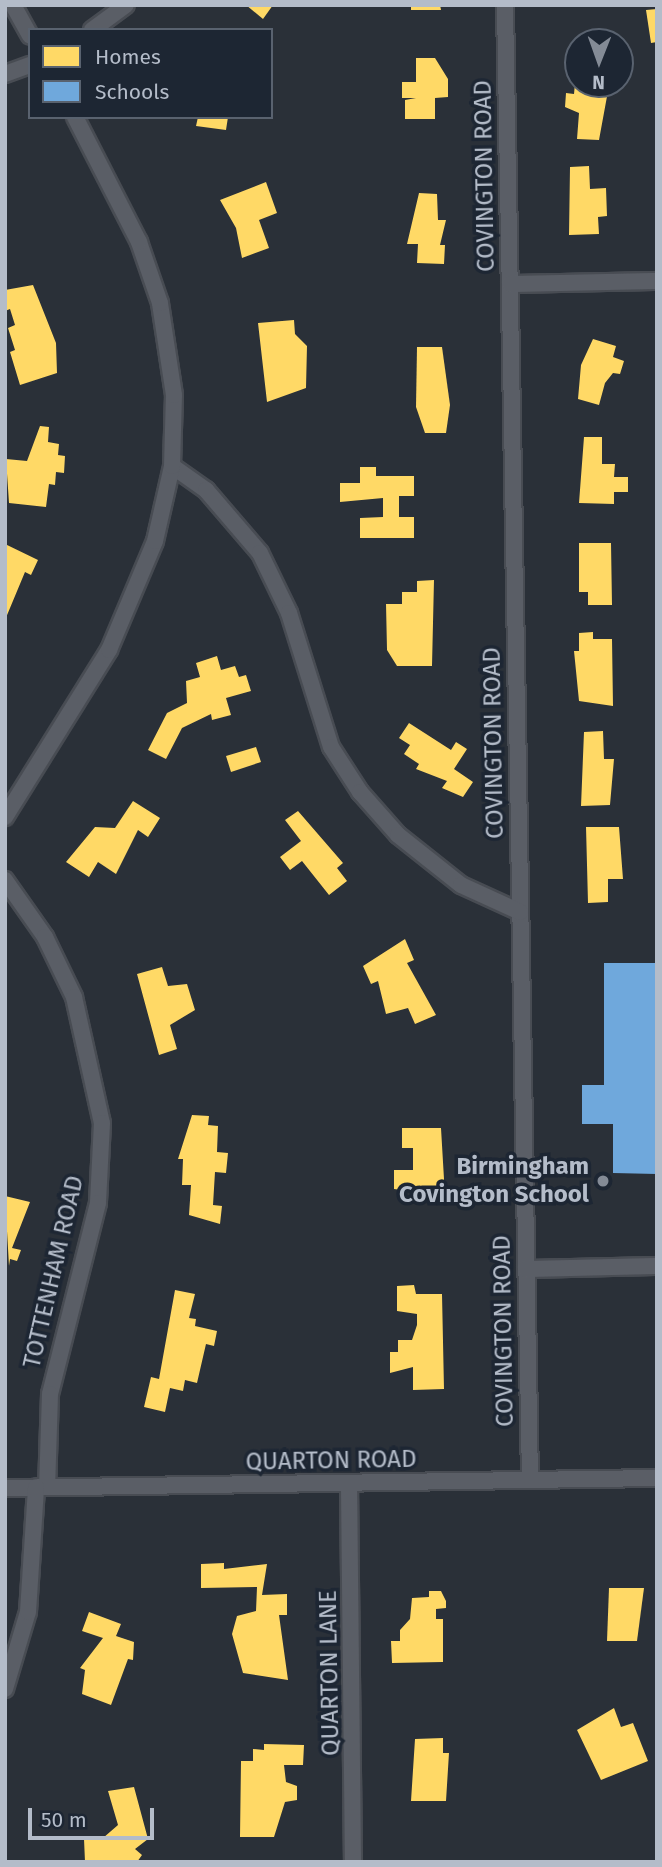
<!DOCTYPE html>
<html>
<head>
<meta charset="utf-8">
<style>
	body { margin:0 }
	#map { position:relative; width:662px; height:1867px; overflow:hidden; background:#2a3038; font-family:"Fira Sans",sans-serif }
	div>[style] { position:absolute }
	.homes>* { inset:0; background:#ffd966 }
	.schools>* { inset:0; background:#6fa8dc }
	.roads { filter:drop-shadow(2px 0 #484c53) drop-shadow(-2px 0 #484c53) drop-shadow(0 2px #484c53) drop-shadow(0 -2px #484c53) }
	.minor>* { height:16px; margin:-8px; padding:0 8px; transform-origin:8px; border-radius:8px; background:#5a5e66 }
	.dots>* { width:19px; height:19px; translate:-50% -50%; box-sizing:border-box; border:4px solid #1d2633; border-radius:50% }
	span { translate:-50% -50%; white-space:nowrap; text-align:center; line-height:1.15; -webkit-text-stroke:7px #1d2633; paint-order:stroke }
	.street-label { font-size:24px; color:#b4bcc9 }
	.poi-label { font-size:24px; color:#b4bcc9; font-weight:700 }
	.right { translate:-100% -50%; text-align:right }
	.frame { position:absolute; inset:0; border:7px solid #b4bcc9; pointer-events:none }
	.legend { position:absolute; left:28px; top:28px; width:245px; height:91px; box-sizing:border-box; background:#1d2633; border:2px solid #59626f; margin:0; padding:9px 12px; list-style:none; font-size:21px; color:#b4bcc9 }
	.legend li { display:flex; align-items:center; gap:14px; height:35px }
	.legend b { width:35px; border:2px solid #59626f }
	.north { position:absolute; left:564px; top:28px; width:70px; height:70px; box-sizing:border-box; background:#1d2633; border:2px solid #59626f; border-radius:50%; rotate:181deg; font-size:19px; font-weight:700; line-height:28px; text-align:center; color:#b4bcc9 }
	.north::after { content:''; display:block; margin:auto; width:24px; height:32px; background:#848b96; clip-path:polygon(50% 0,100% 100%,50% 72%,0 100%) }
	.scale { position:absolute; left:28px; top:1808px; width:126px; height:32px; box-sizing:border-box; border:4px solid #b4bcc9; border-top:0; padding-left:9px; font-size:21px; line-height:24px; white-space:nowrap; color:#b4bcc9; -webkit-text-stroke:5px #1d2633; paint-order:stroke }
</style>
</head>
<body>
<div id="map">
	<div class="homes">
		<i style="clip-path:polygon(246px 5px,273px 5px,263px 19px)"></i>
		<i style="clip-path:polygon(411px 5px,440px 5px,441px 10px,411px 10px)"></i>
		<i style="clip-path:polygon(657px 9px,657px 42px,651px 43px,646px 10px)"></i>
		<i style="clip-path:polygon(416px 58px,435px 58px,448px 79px,448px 97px,435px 98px,435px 119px,405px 119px,405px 100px,416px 98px,402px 98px,402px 82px,416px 82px)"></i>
		<i style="clip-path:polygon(576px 72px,578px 84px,602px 84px,608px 91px,599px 140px,577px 139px,579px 113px,565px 107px,566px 93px,574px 94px)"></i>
		<i style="clip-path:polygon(198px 117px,228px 117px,226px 130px,196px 126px)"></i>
		<i style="clip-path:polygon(589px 166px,590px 189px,606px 188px,607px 216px,598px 217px,599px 234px,569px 235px,570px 167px)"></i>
		<i style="clip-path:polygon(266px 182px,277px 213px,259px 220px,269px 248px,242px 258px,236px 228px,220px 200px)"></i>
		<i style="clip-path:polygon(419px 193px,437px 194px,438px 220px,446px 220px,440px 245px,445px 245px,444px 264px,417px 263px,418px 244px,407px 244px)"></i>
		<i style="clip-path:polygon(33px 285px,56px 343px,57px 373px,20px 385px,10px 352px,15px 350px,8px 328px,15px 325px,10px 309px,5px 311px,5px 290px)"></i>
		<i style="clip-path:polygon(294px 320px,295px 334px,307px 346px,306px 388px,267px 402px,258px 323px)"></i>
		<i style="clip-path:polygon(593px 339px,616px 346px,613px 357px,624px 361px,620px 374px,613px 373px,605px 383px,599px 405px,578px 399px,581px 365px)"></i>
		<i style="clip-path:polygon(417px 347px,442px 347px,450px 405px,446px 433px,425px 433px,416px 407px)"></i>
		<i style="clip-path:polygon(40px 426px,49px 427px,48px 442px,59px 444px,58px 455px,65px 456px,64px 473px,56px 472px,55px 485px,49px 484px,46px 507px,9px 503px,6px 459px,27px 461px)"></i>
		<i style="clip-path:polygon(584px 437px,602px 437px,602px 464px,615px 464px,614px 477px,628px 477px,628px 492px,614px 492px,614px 504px,579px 503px)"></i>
		<i style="clip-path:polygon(360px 467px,376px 467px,376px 476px,414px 476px,414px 496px,399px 496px,399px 517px,414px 517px,414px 538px,360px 538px,360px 518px,383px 517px,383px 498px,340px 502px,340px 483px,360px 483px)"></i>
		<i style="clip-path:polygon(579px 543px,611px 543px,612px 605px,588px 605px,588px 592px,579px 592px)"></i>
		<i style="clip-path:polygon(5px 544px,38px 560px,31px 575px,25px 572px,5px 620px)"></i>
		<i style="clip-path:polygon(434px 580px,432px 666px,397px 666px,387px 650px,386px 604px,402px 604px,402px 592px,417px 592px,417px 581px)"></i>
		<i style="clip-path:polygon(593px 632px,593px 639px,612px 639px,613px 706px,579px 701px,574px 651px,579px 651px,579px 633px)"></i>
		<i style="clip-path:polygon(217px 656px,221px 670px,235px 666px,239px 677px,246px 675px,251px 691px,226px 698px,231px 715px,212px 720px,211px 714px,182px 728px,166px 759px,148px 750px,167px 713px,187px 703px,186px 681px,200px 677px,196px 663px)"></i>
		<i style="clip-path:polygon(409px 723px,451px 750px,456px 742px,467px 749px,454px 769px,473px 782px,463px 797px,442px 788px,447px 781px,416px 769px,419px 764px,404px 754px,410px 745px,399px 738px)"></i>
		<i style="clip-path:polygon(603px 731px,604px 759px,614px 759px,610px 805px,581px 806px,584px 732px)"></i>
		<i style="clip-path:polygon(256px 747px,261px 762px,231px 772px,226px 756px)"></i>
		<i style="clip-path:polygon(133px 801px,160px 818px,148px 837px,138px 830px,116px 874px,98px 862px,89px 877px,66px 862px,95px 827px,115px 828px)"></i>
		<i style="clip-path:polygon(298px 811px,343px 863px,337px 868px,347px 881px,329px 895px,302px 861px,290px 870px,280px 857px,301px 841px,285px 820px)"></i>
		<i style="clip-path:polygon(586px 827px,619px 827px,623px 879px,608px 879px,608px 902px,588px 903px)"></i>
		<i style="clip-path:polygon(405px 939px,414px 960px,407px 963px,436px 1015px,415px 1024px,408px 1008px,386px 1014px,378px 981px,371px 984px,363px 966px)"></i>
		<i style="clip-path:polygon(162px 967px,168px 986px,187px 984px,195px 1010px,170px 1025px,177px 1049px,159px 1055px,137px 974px)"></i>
		<i style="clip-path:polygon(192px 1115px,209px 1116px,208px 1125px,218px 1126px,217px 1152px,228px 1153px,226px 1173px,215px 1172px,213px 1205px,222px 1206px,220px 1224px,189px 1215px,191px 1185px,182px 1185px,183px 1159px,178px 1159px)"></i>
		<i style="clip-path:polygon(402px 1128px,441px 1128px,445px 1196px,394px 1189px,394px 1170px,413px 1170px,413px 1148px,402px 1148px)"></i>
		<i style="clip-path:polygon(5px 1196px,30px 1202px,12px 1248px,21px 1250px,17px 1261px,10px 1259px,9px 1266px)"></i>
		<i style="clip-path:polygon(414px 1285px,416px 1294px,442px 1294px,444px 1389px,413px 1390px,413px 1367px,390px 1373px,390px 1352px,398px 1352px,398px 1340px,412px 1340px,417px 1325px,417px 1314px,397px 1311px,397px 1286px)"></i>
		<i style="clip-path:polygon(175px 1290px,195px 1294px,189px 1318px,196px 1319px,195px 1326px,217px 1331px,214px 1346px,206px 1344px,197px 1383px,185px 1380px,183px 1391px,170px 1388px,165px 1412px,144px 1407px,151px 1377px,159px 1379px)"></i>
		<i style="clip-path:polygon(224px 1563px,224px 1569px,267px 1564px,262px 1595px,287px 1594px,287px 1615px,279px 1615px,288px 1680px,243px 1673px,232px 1634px,237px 1616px,256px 1611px,257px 1587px,201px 1588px,201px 1564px)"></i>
		<i style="clip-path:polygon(609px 1588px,644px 1588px,637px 1641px,607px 1641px)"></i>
		<i style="clip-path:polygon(429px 1591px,441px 1591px,446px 1601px,446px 1608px,436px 1609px,436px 1619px,443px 1619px,443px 1662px,392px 1663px,391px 1641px,400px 1641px,400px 1630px,410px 1619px,412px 1598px,429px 1597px)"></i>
		<i style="clip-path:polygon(89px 1612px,121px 1624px,116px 1636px,134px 1642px,133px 1660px,128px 1659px,111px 1705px,82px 1694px,85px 1670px,80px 1668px,103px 1638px,82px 1631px)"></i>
		<i style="clip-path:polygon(614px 1708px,621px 1727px,633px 1723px,648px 1761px,601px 1780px,577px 1730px)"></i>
		<i style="clip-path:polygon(443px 1738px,443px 1753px,449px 1753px,446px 1801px,411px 1801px,415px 1739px)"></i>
		<i style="clip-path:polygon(264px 1744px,304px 1745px,303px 1765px,284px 1765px,286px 1782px,297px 1786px,297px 1800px,285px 1802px,274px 1837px,240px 1837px,241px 1761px,253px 1761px,253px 1749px,264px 1750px)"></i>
		<i style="clip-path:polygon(134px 1787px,148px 1839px,135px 1849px,142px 1855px,137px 1862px,85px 1862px,84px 1839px,103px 1838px,118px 1825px,108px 1791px)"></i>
	</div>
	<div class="schools">
		<i style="clip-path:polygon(604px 963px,656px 963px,657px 1174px,613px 1173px,613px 1124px,582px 1124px,582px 1085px,604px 1085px)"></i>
	</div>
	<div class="roads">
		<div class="minor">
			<i style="left:13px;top:5px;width:35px;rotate:61deg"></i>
			<i style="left:505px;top:5px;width:1475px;rotate:89.03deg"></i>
			<i style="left:92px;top:30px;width:42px;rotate:-36.3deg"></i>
			<i style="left:5px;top:74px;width:27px;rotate:-20deg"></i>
			<i style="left:510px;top:284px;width:147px;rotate:-1.2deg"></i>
			<i style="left:172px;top:466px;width:42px;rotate:35.2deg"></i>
			<i style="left:206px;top:490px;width:83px;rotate:49.4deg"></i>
			<i style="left:260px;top:553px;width:67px;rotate:64.2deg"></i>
			<i style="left:289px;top:613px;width:140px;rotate:72.6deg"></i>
			<i style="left:331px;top:747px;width:54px;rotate:57.2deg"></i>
			<i style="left:360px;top:792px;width:57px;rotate:48.5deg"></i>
			<i style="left:398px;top:835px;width:80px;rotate:38.4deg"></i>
			<i style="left:461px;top:885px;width:65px;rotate:24.6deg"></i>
			<i style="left:5px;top:817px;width:197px;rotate:-58.1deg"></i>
			<i style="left:109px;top:650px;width:118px;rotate:-67.1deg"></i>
			<i style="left:155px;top:541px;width:77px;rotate:-77.2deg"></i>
			<i style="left:172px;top:466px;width:71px;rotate:-88.4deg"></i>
			<i style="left:174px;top:395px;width:93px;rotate:-98.7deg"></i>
			<i style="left:160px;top:303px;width:65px;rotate:-109deg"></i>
			<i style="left:139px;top:242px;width:140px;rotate:-117.1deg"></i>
			<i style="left:5px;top:880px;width:70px;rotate:54.9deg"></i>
			<i style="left:45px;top:937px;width:67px;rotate:64.2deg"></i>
			<i style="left:74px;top:997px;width:129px;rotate:77.5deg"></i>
			<i style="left:102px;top:1123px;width:80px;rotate:92.9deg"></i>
			<i style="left:98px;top:1203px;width:197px;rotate:104.1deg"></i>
			<i style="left:50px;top:1394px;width:93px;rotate:91.8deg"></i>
			<i style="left:526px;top:1269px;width:131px;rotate:-1.3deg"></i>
			<i style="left:349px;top:1483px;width:379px;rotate:89.4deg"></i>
			<i style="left:5px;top:1488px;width:652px;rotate:-0.88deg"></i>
			<i style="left:5px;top:1689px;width:80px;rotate:-73.4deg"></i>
			<i style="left:28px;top:1612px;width:125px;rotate:-86.3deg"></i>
		</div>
	</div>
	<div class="dots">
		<i style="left:603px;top:1181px;background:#848b96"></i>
	</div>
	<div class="street-label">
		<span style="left:485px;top:176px;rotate:-91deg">COVINGTON ROAD</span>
		<span style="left:494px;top:743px;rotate:-91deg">COVINGTON ROAD</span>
		<span style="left:54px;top:1272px;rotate:-77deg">TOTTENHAM ROAD</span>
		<span style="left:504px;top:1331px;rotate:-91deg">COVINGTON ROAD</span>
		<span style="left:331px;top:1461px;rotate:-1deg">QUARTON ROAD</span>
		<span style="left:330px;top:1673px;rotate:-91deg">QUARTON LANE</span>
	</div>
	<div class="poi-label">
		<span class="right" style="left:589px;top:1181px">Birmingham<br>Covington School</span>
	</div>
	<div class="frame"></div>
	<ul class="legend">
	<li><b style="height:19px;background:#ffd966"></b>Homes</li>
	<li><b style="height:19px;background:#6fa8dc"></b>Schools</li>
	</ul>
	<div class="north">N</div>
	<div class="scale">50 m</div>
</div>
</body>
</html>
